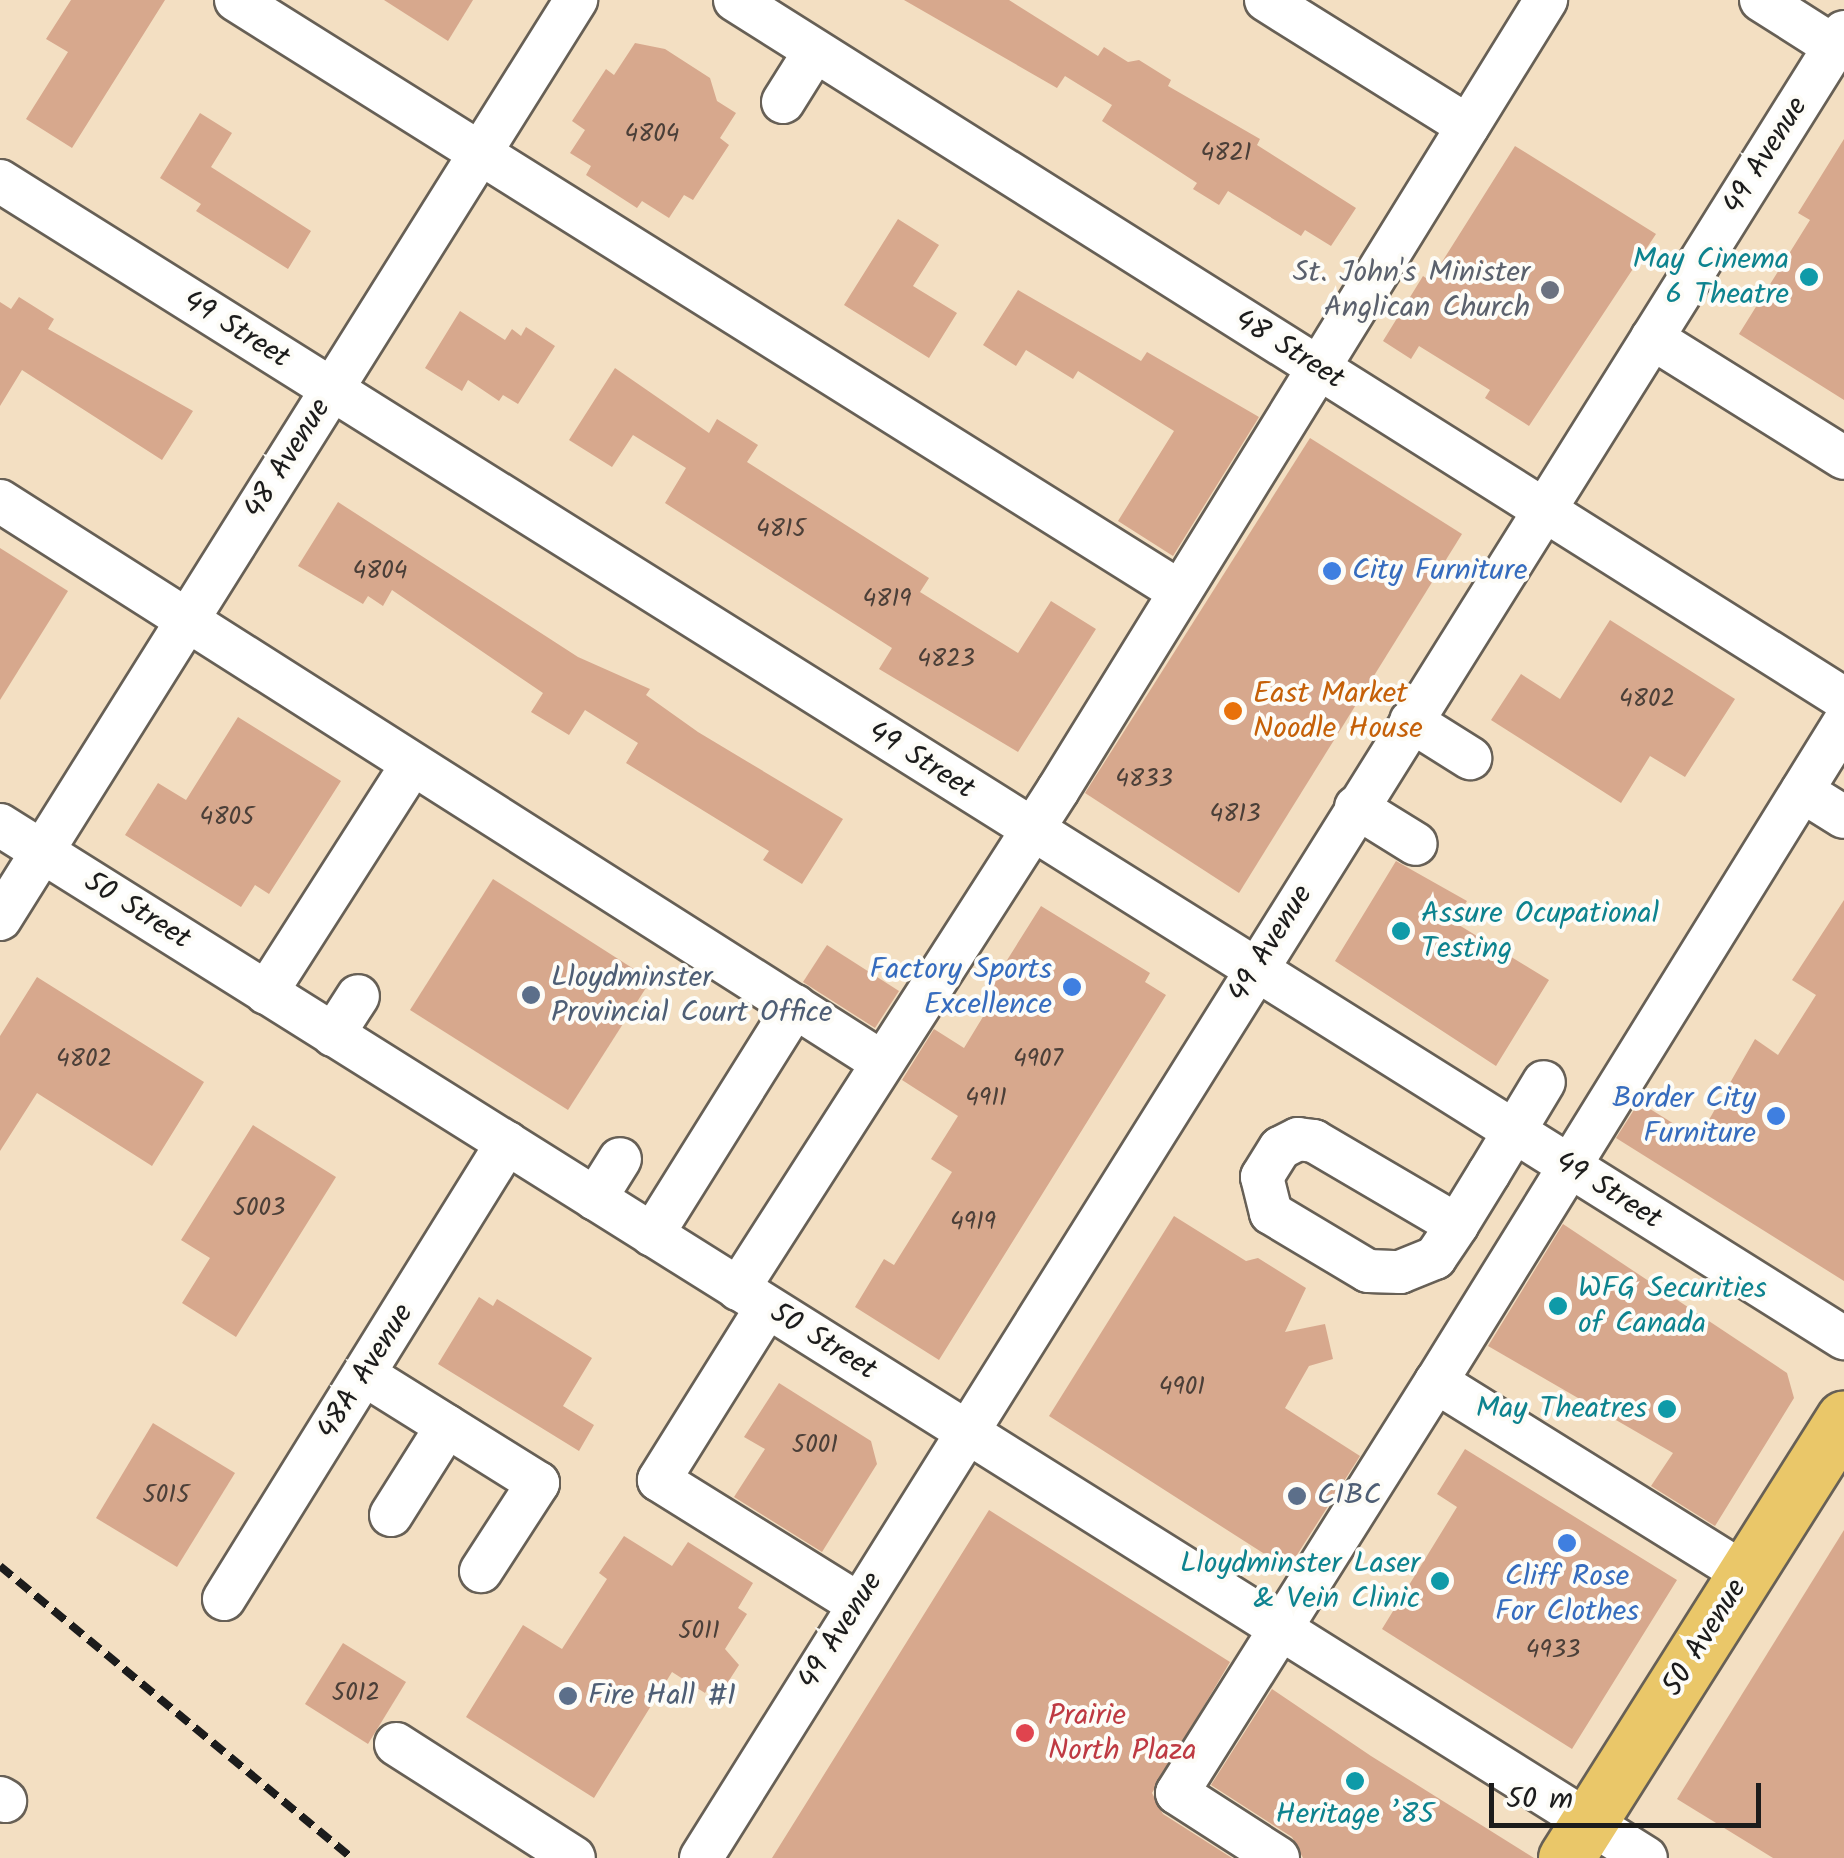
<!DOCTYPE html>
<html>
<head>
<meta charset="utf-8">
<style>
	body { margin:0 }
	#map { position:relative; width:1844px; height:1858px; overflow:hidden; background:#f3dfc2; font-family:Kalam,sans-serif }
	div>[style] { position:absolute }
	.building>* { inset:0; background:#d7a88d }
	.roads { filter:drop-shadow(2px 0 #676056) drop-shadow(-2px 0 #676056) drop-shadow(0 2px #676056) drop-shadow(0 -2px #676056) }
	.minor>* { height:42px; margin:-21px; padding:0 21px; transform-origin:21px; border-radius:21px; background:#fff }
	.major>* { height:55px; margin:-27.5px; padding:0 27.5px; transform-origin:27.5px; border-radius:27.5px; background:#eac769 }
	.rail>* { height:8px; margin-top:-4px; transform-origin:0; background:repeating-linear-gradient(90deg,#1c1c1c 0 15px,transparent 0 23px) }
	.dots>* { width:28px; height:28px; translate:-50% -50%; box-sizing:border-box; border:5px solid #fdfcf7; border-radius:50% }
	span { translate:-50% -50%; white-space:nowrap; text-align:center; line-height:1.15; -webkit-text-stroke:8px #fdfcf7; paint-order:stroke }
	.number-label { font-size:25px; color:#4b3f38 }
	.number-label span { -webkit-text-stroke-width:0 }
	.street-label { font-size:30px; color:#1c1c1c }
	.culture-label { font-size:30px; color:#0d838f }
	.right { translate:-100% -50%; text-align:right }
	.left { translate:0 -50%; text-align:left }
	.worship-label { font-size:30px; color:#5b616d }
	.shop-label { font-size:30px; color:#366cbe }
	.food-label { font-size:30px; color:#c56008 }
	.service-label { font-size:30px; color:#4e5e75 }
	.health-label { font-size:30px; color:#be3a42 }
	.scale { position:absolute; left:1489px; top:1783px; width:272px; height:45px; box-sizing:border-box; border:5px solid #1c1c1c; border-top:0; padding-left:12px; font-size:30px; line-height:35px; white-space:nowrap; color:#1c1c1c; -webkit-text-stroke:8px #fdfcf7; paint-order:stroke }
</style>
</head>
<body>
<div id="map">
	<div class="building">
		<i style="clip-path:polygon(71px 0,165px 0,72px 148px,26px 119px,68px 52px,46px 39px)"></i>
		<i style="clip-path:polygon(384px 0,473px 0,448px 41px)"></i>
		<i style="clip-path:polygon(904px 0,1009px 0,1098px 56px,1104px 47px,1128px 62px,1139px 60px,1171px 80px,1168px 86px,1260px 139px,1257px 145px,1356px 208px,1331px 246px,1305px 230px,1301px 236px,1228px 191px,1219px 205px,1193px 189px,1197px 183px,1102px 121px,1112px 105px,1065px 76px,1057px 88px)"></i>
		<i style="clip-path:polygon(635px 43px,665px 49px,710px 78px,717px 101px,736px 113px,720px 138px,729px 145px,693px 200px,684px 195px,669px 218px,642px 201px,637px 208px,586px 175px,591px 166px,570px 153px,585px 130px,572px 121px,606px 69px,614px 75px)"></i>
		<i style="clip-path:polygon(200px 113px,232px 133px,211px 167px,311px 231px,288px 269px,196px 211px,201px 204px,160px 178px)"></i>
		<i style="clip-path:polygon(1844px 139px,1844px 400px,1739px 334px,1810px 220px,1798px 213px)"></i>
		<i style="clip-path:polygon(1515px 146px,1656px 234px,1529px 426px,1485px 398px,1490px 390px,1419px 346px,1411px 359px,1383px 341px,1423px 276px,1430px 281px)"></i>
		<i style="clip-path:polygon(898px 219px,939px 245px,913px 286px,957px 313px,929px 358px,844px 305px)"></i>
		<i style="clip-path:polygon(1018px 290px,1141px 361px,1147px 352px,1259px 417px,1173px 556px,1118px 521px,1174px 431px,1078px 371px,1073px 379px,1026px 350px,1016px 366px,983px 345px)"></i>
		<i style="clip-path:polygon(19px 297px,54px 319px,48px 329px,193px 411px,162px 460px,22px 370px,0 406px,0 302px,11px 309px)"></i>
		<i style="clip-path:polygon(460px 311px,505px 340px,512px 329px,521px 336px,526px 327px,555px 346px,518px 404px,503px 395px,499px 401px,468px 380px,462px 391px,425px 368px)"></i>
		<i style="clip-path:polygon(615px 368px,709px 433px,717px 419px,758px 445px,747px 462px,929px 578px,920px 592px,1018px 653px,1051px 601px,1096px 629px,1018px 752px,879px 669px,892px 648px,665px 503px,686px 468px,633px 435px,612px 467px,569px 440px)"></i>
		<i style="clip-path:polygon(1310px 438px,1462px 534px,1239px 893px,1085px 793px)"></i>
		<i style="clip-path:polygon(338px 502px,578px 657px,650px 689px,646px 695px,698px 732px,843px 819px,802px 884px,763px 860px,769px 851px,626px 763px,638px 743px,585px 710px,569px 735px,531px 712px,543px 693px,392px 590px,383px 606px,368px 596px,363px 604px,298px 566px)"></i>
		<i style="clip-path:polygon(0 548px,68px 591px,0 700px)"></i>
		<i style="clip-path:polygon(1610px 620px,1735px 699px,1685px 777px,1650px 756px,1621px 803px,1491px 720px,1521px 674px,1560px 699px)"></i>
		<i style="clip-path:polygon(238px 717px,341px 781px,269px 894px,255px 885px,241px 907px,125px 835px,158px 783px,186px 800px)"></i>
		<i style="clip-path:polygon(1396px 861px,1467px 901px,1454px 922px,1549px 980px,1496px 1066px,1335px 961px)"></i>
		<i style="clip-path:polygon(493px 879px,651px 980px,568px 1110px,410px 1010px)"></i>
		<i style="clip-path:polygon(1844px 900px,1844px 1281px,1616px 1138px,1639px 1102px,1698px 1139px,1755px 1039px,1778px 1055px,1816px 995px,1792px 980px)"></i>
		<i style="clip-path:polygon(1041px 906px,1150px 973px,1145px 982px,1166px 995px,939px 1360px,855px 1307px,884px 1259px,894px 1265px,952px 1172px,931px 1159px,958px 1116px,902px 1080px,934px 1029px,964px 1048px,995px 997px,987px 992px)"></i>
		<i style="clip-path:polygon(827px 945px,899px 991px,875px 1028px,803px 982px)"></i>
		<i style="clip-path:polygon(37px 977px,204px 1082px,152px 1166px,37px 1093px,0 1151px,0 1036px)"></i>
		<i style="clip-path:polygon(253px 1125px,336px 1177px,236px 1337px,182px 1303px,210px 1258px,181px 1240px)"></i>
		<i style="clip-path:polygon(1174px 1216px,1246px 1261px,1258px 1258px,1306px 1288px,1285px 1332px,1325px 1324px,1333px 1359px,1309px 1366px,1285px 1408px,1360px 1456px,1288px 1569px,1049px 1416px)"></i>
		<i style="clip-path:polygon(1563px 1224px,1787px 1373px,1794px 1398px,1715px 1526px,1651px 1486px,1673px 1453px,1488px 1346px)"></i>
		<i style="clip-path:polygon(479px 1297px,493px 1306px,497px 1299px,592px 1358px,563px 1406px,594px 1425px,579px 1451px,438px 1364px)"></i>
		<i style="clip-path:polygon(779px 1383px,871px 1441px,877px 1464px,822px 1552px,734px 1497px,765px 1449px,744px 1437px)"></i>
		<i style="clip-path:polygon(153px 1423px,235px 1473px,177px 1567px,96px 1518px)"></i>
		<i style="clip-path:polygon(1465px 1449px,1677px 1580px,1572px 1749px,1382px 1629px,1457px 1507px,1437px 1494px)"></i>
		<i style="clip-path:polygon(989px 1510px,1230px 1662px,1152px 1793px,1163px 1814px,1232px 1858px,772px 1858px)"></i>
		<i style="clip-path:polygon(1844px 1530px,1844px 1858px,1773px 1858px,1677px 1799px)"></i>
		<i style="clip-path:polygon(624px 1536px,672px 1566px,688px 1542px,753px 1583px,738px 1608px,747px 1614px,725px 1649px,739px 1665px,721px 1693px,709px 1686px,705px 1693px,672px 1672px,594px 1798px,466px 1717px,523px 1625px,562px 1649px,607px 1579px,599px 1573px)"></i>
		<i style="clip-path:polygon(343px 1643px,406px 1682px,368px 1744px,305px 1704px)"></i>
		<i style="clip-path:polygon(1272px 1689px,1371px 1756px,1534px 1858px,1303px 1858px,1292px 1837px,1211px 1785px)"></i>
	</div>
	<div class="roads">
		<div class="minor">
			<i style="left:236px;top:0;width:1114px;rotate:32.09deg"></i>
			<i style="left:735px;top:0;width:1311px;rotate:32.22deg"></i>
			<i style="left:1266px;top:0;width:238px;rotate:32deg"></i>
			<i style="left:1761px;top:0;width:88px;rotate:32.4deg"></i>
			<i style="left:783px;top:102px;width:60px;rotate:-57.9deg"></i>
			<i style="left:0;top:181px;width:2177px;rotate:32.11deg"></i>
			<i style="left:1652px;top:338px;width:226px;rotate:32deg"></i>
			<i style="left:0;top:501px;width:1043px;rotate:32.47deg"></i>
			<i style="left:1411px;top:721px;width:70px;rotate:32.1deg"></i>
			<i style="left:1802px;top:791px;width:49px;rotate:31.8deg"></i>
			<i style="left:1356px;top:807px;width:70px;rotate:31.7deg"></i>
			<i style="left:0;top:825px;width:1943px;rotate:32.11deg"></i>
			<i style="left:0;top:919px;width:1085px;rotate:-57.92deg"></i>
			<i style="left:266px;top:993px;width:250px;rotate:-57.4deg"></i>
			<i style="left:333px;top:1035px;width:46px;rotate:-57.3deg"></i>
			<i style="left:595px;top:1199px;width:47px;rotate:-58deg"></i>
			<i style="left:1457px;top:1225px;width:166px;rotate:-149.6deg"></i>
			<i style="left:1314px;top:1141px;width:16px;rotate:-173deg"></i>
			<i style="left:1298px;top:1139px;width:20px;rotate:153deg"></i>
			<i style="left:1280px;top:1148px;width:34px;rotate:122deg"></i>
			<i style="left:1262px;top:1177px;width:37px;rotate:76deg"></i>
			<i style="left:1271px;top:1213px;width:113px;rotate:30.9deg"></i>
			<i style="left:1368px;top:1271px;width:32px;rotate:2deg"></i>
			<i style="left:1400px;top:1272px;width:38px;rotate:-22deg"></i>
			<i style="left:1435px;top:1258px;width:40px;rotate:-56deg"></i>
			<i style="left:1457px;top:1225px;width:61px;rotate:-58.4deg"></i>
			<i style="left:1489px;top:1173px;width:106px;rotate:-58.9deg"></i>
			<i style="left:652px;top:1235px;width:270px;rotate:-58deg"></i>
			<i style="left:738px;top:1289px;width:593px;rotate:-57.33deg"></i>
			<i style="left:1058px;top:790px;width:929px;rotate:-58.3deg"></i>
			<i style="left:767px;top:1307px;width:204px;rotate:122deg"></i>
			<i style="left:659px;top:1480px;width:234px;rotate:31.9deg"></i>
			<i style="left:365px;top:1375px;width:204px;rotate:32deg"></i>
			<i style="left:538px;top:1483px;width:105px;rotate:122.9deg"></i>
			<i style="left:391px;top:1515px;width:105px;rotate:-57.8deg"></i>
			<i style="left:1745px;top:1574px;width:364px;rotate:-148.1deg"></i>
			<i style="left:1436px;top:1382px;width:775px;rotate:-58.24deg"></i>
			<i style="left:224px;top:1599px;width:537px;rotate:-58.18deg"></i>
			<i style="left:396px;top:1744px;width:211px;rotate:32.6deg"></i>
			<i style="left:0;top:1798px;width:6px;rotate:31deg"></i>
			<i style="left:701px;top:1858px;width:2154px;rotate:-57.96deg"></i>
			<i style="left:1278px;top:1858px;width:120px;rotate:-147.2deg"></i>
			<i style="left:1177px;top:1793px;width:486px;rotate:-57.8deg"></i>
		</div>
		<div class="major">
			<i style="left:1566px;top:1858px;width:520px;rotate:-57.71deg"></i>
		</div>
	</div>
	<div class="rail">
		<i style="left:0;top:1566px;width:457px;rotate:39.7deg"></i>
	</div>
	<div class="dots">
		<i style="left:1809px;top:277px;background:#0f9aa8"></i>
		<i style="left:1550px;top:290px;background:#6b7280"></i>
		<i style="left:1332px;top:571px;background:#3f7fe0"></i>
		<i style="left:1233px;top:711px;background:#e8710a"></i>
		<i style="left:1401px;top:931px;background:#0f9aa8"></i>
		<i style="left:1072px;top:987px;background:#3f7fe0"></i>
		<i style="left:531px;top:995px;background:#5c6f8a"></i>
		<i style="left:1776px;top:1116px;background:#3f7fe0"></i>
		<i style="left:1558px;top:1306px;background:#0f9aa8"></i>
		<i style="left:1667px;top:1409px;background:#0f9aa8"></i>
		<i style="left:1297px;top:1496px;background:#5c6f8a"></i>
		<i style="left:1567px;top:1543px;background:#3f7fe0"></i>
		<i style="left:1440px;top:1581px;background:#0f9aa8"></i>
		<i style="left:568px;top:1696px;background:#5c6f8a"></i>
		<i style="left:1025px;top:1733px;background:#e0444e"></i>
		<i style="left:1355px;top:1781px;background:#0f9aa8"></i>
	</div>
	<div class="number-label">
		<span style="left:652px;top:134px">4804</span>
		<span style="left:1226px;top:153px">4821</span>
		<span style="left:781px;top:529px">4815</span>
		<span style="left:380px;top:571px">4804</span>
		<span style="left:887px;top:599px">4819</span>
		<span style="left:946px;top:659px">4823</span>
		<span style="left:1647px;top:699px">4802</span>
		<span style="left:1144px;top:779px">4833</span>
		<span style="left:1235px;top:814px">4813</span>
		<span style="left:227px;top:817px">4805</span>
		<span style="left:84px;top:1059px">4802</span>
		<span style="left:1038px;top:1059px">4907</span>
		<span style="left:986px;top:1098px">4911</span>
		<span style="left:259px;top:1208px">5003</span>
		<span style="left:973px;top:1222px">4919</span>
		<span style="left:1182px;top:1387px">4901</span>
		<span style="left:815px;top:1445px">5001</span>
		<span style="left:166px;top:1495px">5015</span>
		<span style="left:699px;top:1631px">5011</span>
		<span style="left:1553px;top:1650px">4933</span>
		<span style="left:356px;top:1693px">5012</span>
	</div>
	<div class="street-label">
		<span style="left:1766px;top:156px;rotate:-58deg">49 Avenue</span>
		<span style="left:236px;top:330px;rotate:32deg">49 Street</span>
		<span style="left:1289px;top:350px;rotate:32deg">48 Street</span>
		<span style="left:288px;top:459px;rotate:-58deg">48 Avenue</span>
		<span style="left:921px;top:761px;rotate:32deg">49 Street</span>
		<span style="left:137px;top:911px;rotate:32deg">50 Street</span>
		<span style="left:1271px;top:944px;rotate:-58deg">49 Avenue</span>
		<span style="left:1608px;top:1191px;rotate:32deg">49 Street</span>
		<span style="left:823px;top:1342px;rotate:32deg">50 Street</span>
		<span style="left:366px;top:1372px;rotate:-58deg">48A Avenue</span>
		<span style="left:841px;top:1631px;rotate:-58deg">49 Avenue</span>
		<span style="left:1705px;top:1638px;rotate:-58deg">50 Avenue</span>
	</div>
	<div class="culture-label">
		<span class="right" style="left:1789px;top:277px">May Cinema<br>6 Theatre</span>
		<span class="left" style="left:1421px;top:931px">Assure Ocupational<br>Testing</span>
		<span class="left" style="left:1578px;top:1306px">WFG Securities<br>of Canada</span>
		<span class="right" style="left:1647px;top:1409px">May Theatres</span>
		<span class="right" style="left:1420px;top:1581px">Lloydminster Laser<br>&amp; Vein Clinic</span>
		<span style="left:1355px;top:1815px">Heritage ’85</span>
	</div>
	<div class="worship-label">
		<span class="right" style="left:1530px;top:290px">St. John's Minister<br>Anglican Church</span>
	</div>
	<div class="shop-label">
		<span class="left" style="left:1352px;top:571px">City Furniture</span>
		<span class="right" style="left:1052px;top:987px">Factory Sports<br>Excellence</span>
		<span class="right" style="left:1756px;top:1116px">Border City<br>Furniture</span>
		<span style="left:1567px;top:1594px">Cliff Rose<br>For Clothes</span>
	</div>
	<div class="food-label">
		<span class="left" style="left:1253px;top:711px">East Market<br>Noodle House</span>
	</div>
	<div class="service-label">
		<span class="left" style="left:551px;top:995px">Lloydminster<br>Provincial Court Office</span>
		<span class="left" style="left:1317px;top:1496px">CIBC</span>
		<span class="left" style="left:588px;top:1696px">Fire Hall #1</span>
	</div>
	<div class="health-label">
		<span class="left" style="left:1048px;top:1733px">Prairie<br>North Plaza</span>
	</div>
	<div class="scale">50 m</div>
</div>
</body>
</html>
